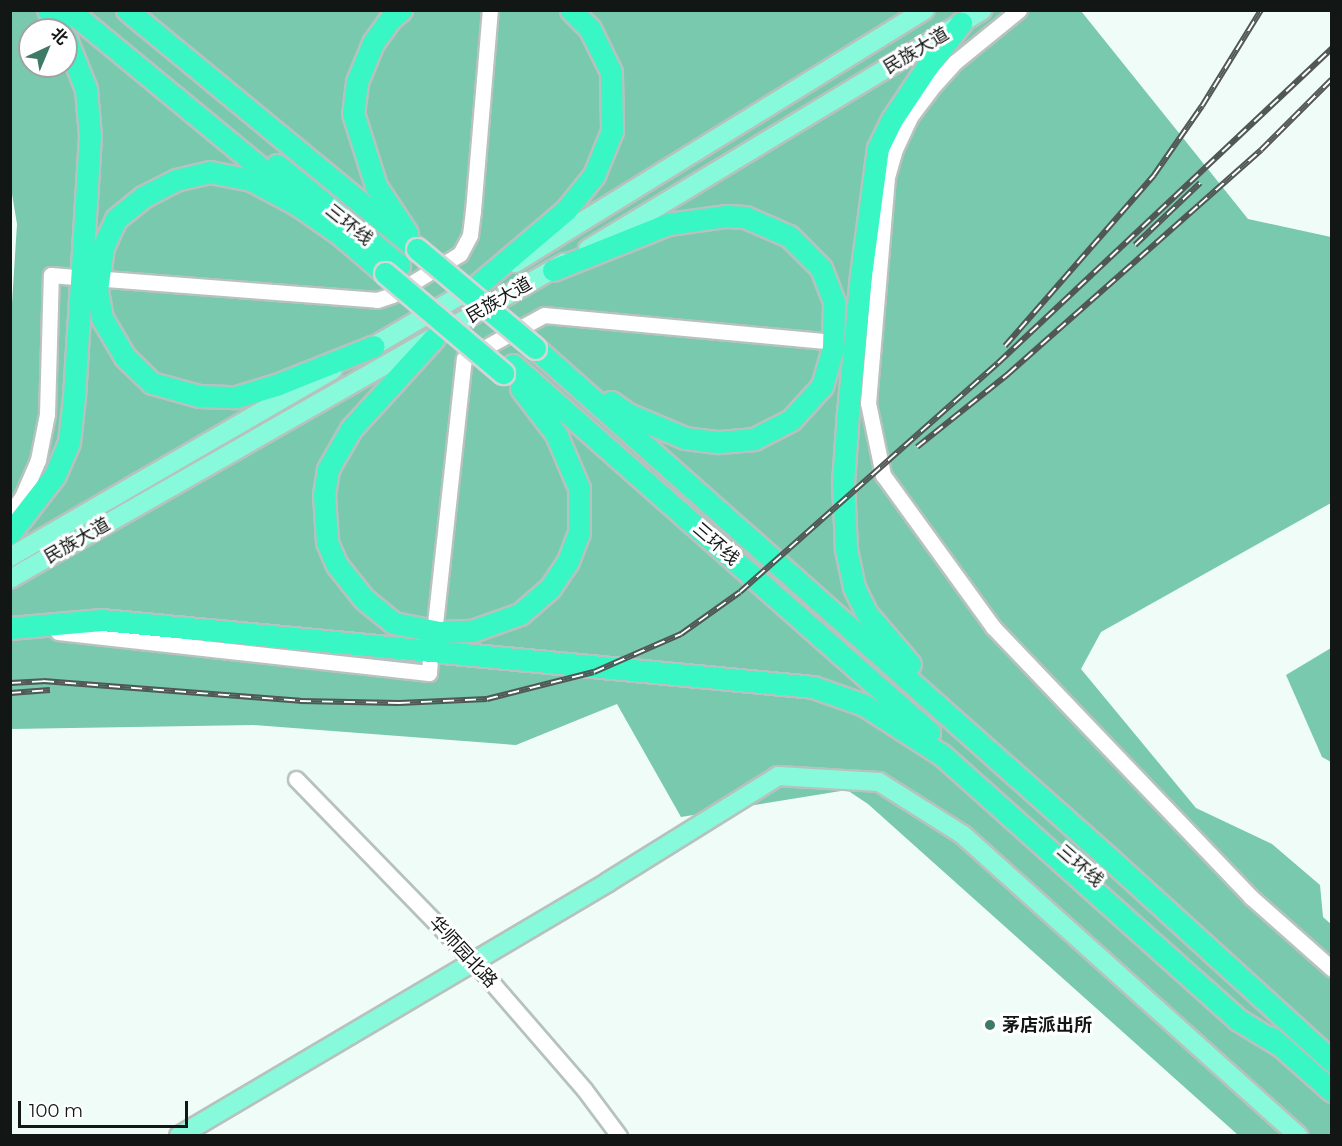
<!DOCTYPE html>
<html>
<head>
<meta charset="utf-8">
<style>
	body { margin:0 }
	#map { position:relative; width:1342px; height:1146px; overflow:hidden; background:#f0fcf7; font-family:Montserrat,"Noto Sans SC",sans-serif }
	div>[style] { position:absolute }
	.forest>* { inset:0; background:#78c9ad }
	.roads { filter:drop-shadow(2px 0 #b6c2bd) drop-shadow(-2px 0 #b6c2bd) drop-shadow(0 2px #b6c2bd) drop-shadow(0 -2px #b6c2bd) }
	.minor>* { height:15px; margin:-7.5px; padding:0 7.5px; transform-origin:7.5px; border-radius:7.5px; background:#fff }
	.major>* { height:18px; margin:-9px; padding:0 9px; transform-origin:9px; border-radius:9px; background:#88fadc }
	.highway>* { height:21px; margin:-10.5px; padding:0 10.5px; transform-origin:10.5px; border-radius:10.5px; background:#39f6c5 }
	.rail>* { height:6px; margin-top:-3px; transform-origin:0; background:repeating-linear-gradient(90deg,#fff 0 11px,#505755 0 22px); box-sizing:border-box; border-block:2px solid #505755 }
	.bridges { filter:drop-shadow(2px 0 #d4d5d5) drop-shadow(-2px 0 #d4d5d5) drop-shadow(0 2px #d4d5d5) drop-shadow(0 -2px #d4d5d5) }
	.highway-bridge>* { height:21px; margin:-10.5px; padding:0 10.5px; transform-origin:10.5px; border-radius:10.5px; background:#39f6c5 }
	.dots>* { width:16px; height:16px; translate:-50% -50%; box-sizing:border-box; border:3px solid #fff; border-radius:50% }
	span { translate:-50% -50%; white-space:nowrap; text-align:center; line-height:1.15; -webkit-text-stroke:6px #fff; paint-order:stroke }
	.street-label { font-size:18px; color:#121615 }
	.poi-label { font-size:18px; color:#121615; font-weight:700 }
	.left { translate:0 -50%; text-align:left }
	.frame { position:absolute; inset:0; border:12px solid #121615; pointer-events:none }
	.north { position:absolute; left:18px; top:18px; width:60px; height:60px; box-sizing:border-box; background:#fff; border:2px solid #a0a2a1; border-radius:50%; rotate:44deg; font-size:16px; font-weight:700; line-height:24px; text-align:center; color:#121615 }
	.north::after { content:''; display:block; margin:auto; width:21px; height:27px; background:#3e7b67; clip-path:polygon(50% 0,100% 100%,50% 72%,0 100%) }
	.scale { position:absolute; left:18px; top:1101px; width:170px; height:27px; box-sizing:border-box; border:3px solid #121615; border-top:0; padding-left:8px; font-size:18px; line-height:21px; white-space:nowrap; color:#121615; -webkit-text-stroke:4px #fff; paint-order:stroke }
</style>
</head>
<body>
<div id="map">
	<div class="forest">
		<i style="clip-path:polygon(evenodd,10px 11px,1081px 11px,1248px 219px,1331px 237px,1331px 503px,1101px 632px,1081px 669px,1196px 808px,1272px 844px,1320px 885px,1323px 917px,1332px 925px,1331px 1135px,1238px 1135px,868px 804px,847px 790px,681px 817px,617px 704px,516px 745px,253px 725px,11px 729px,10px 335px,17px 224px,10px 182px,10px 11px,30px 30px,66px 30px,66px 66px,30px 66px,30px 30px)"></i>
		<i style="clip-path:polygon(1331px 648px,1331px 762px,1322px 757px,1286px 675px)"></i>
	</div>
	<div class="roads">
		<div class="minor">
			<i style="left:1019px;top:10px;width:82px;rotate:140.9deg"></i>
			<i style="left:955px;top:62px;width:31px;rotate:132deg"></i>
			<i style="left:934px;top:85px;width:40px;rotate:127deg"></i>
			<i style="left:910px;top:117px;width:35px;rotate:115deg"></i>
			<i style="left:895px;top:149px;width:29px;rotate:106deg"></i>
			<i style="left:887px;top:177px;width:227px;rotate:94.8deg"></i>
			<i style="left:868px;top:403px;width:74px;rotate:78.2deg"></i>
			<i style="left:883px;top:475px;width:188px;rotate:54.1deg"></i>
			<i style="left:993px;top:627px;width:373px;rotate:46.3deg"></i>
			<i style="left:1251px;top:897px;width:108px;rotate:41.6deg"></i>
			<i style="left:106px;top:279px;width:272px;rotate:4.4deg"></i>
			<i style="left:377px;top:300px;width:16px;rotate:-18deg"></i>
			<i style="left:392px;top:295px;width:79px;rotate:-31.1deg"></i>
			<i style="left:460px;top:254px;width:21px;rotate:-62deg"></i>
			<i style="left:470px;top:235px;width:24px;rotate:-83deg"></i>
			<i style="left:473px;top:211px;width:202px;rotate:-85.2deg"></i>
			<i style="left:10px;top:513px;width:20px;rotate:-53deg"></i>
			<i style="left:22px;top:497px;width:40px;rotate:-66.6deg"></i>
			<i style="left:38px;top:460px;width:47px;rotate:-78.9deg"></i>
			<i style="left:47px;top:414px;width:139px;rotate:-88.4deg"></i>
			<i style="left:51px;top:275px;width:24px;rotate:5deg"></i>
			<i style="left:435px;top:624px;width:267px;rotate:-83.8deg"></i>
			<i style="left:464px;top:359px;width:91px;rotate:-28.8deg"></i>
			<i style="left:544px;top:315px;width:283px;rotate:5.3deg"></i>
			<i style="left:58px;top:632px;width:373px;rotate:6.3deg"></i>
			<i style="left:429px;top:673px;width:14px;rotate:-86deg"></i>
			<i style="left:296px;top:779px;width:255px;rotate:45.8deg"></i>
			<i style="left:474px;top:962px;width:168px;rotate:49.1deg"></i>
			<i style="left:584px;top:1089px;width:59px;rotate:53.3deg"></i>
		</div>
		<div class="major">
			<i style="left:588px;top:249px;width:461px;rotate:-31.2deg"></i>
			<i style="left:515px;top:263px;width:482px;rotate:-31.7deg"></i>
			<i style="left:362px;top:353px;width:134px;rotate:-30.4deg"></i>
			<i style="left:10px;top:557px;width:373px;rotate:-30.1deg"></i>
			<i style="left:10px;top:579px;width:638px;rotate:-29.7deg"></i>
			<i style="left:179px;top:1136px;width:499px;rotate:-30.6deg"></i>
			<i style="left:608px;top:882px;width:200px;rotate:-31.9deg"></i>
			<i style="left:778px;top:776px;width:101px;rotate:3.4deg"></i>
			<i style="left:879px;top:782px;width:99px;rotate:32.2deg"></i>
			<i style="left:963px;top:835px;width:451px;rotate:41.9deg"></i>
		</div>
		<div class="highway">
			<i style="left:48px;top:10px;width:24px;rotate:57deg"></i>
			<i style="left:69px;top:10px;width:278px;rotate:39.5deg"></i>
			<i style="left:127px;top:10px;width:376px;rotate:39.5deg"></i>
			<i style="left:401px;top:10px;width:13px;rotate:141deg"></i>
			<i style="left:391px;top:18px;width:31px;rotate:126deg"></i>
			<i style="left:373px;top:43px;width:42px;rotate:112.3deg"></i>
			<i style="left:357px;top:82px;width:31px;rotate:97deg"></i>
			<i style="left:353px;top:113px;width:77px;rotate:72.5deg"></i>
			<i style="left:376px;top:186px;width:56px;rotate:56.6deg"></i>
			<i style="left:277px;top:165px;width:158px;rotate:39.3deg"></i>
			<i style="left:335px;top:230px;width:66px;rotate:40.7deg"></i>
			<i style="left:347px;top:239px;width:62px;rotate:-145.5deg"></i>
			<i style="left:296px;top:204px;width:51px;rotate:-151.9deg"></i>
			<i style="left:251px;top:180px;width:42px;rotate:-169deg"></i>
			<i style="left:210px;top:172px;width:35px;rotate:167deg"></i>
			<i style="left:176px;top:180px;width:37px;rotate:153deg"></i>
			<i style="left:143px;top:197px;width:35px;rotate:141deg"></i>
			<i style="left:116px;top:219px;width:31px;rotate:115deg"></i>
			<i style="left:103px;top:247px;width:43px;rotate:97.9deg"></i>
			<i style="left:97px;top:290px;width:28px;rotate:80deg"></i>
			<i style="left:102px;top:318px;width:45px;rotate:59.5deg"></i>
			<i style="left:125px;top:357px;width:37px;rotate:44deg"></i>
			<i style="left:152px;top:383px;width:49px;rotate:15.5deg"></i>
			<i style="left:199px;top:396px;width:37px;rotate:2deg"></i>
			<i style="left:236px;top:397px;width:42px;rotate:-16.7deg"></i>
			<i style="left:276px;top:385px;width:105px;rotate:-21.7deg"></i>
			<i style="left:553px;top:270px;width:124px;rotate:-21.8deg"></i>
			<i style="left:668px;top:224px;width:59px;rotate:-7.9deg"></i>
			<i style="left:726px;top:216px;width:19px;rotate:3deg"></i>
			<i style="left:745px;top:217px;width:48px;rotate:23.4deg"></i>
			<i style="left:789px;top:236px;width:45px;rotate:45deg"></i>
			<i style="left:821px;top:268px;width:36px;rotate:69deg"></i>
			<i style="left:834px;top:302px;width:46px;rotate:91.2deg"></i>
			<i style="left:833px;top:348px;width:40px;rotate:106deg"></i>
			<i style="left:822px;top:386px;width:46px;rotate:132.4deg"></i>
			<i style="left:791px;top:420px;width:42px;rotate:152.8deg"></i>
			<i style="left:754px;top:439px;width:37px;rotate:175deg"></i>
			<i style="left:717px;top:442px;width:32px;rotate:-173deg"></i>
			<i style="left:685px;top:438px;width:62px;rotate:-157.2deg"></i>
			<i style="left:628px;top:414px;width:21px;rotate:-145deg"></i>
			<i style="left:474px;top:288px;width:121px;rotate:-40.3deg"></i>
			<i style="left:566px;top:210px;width:45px;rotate:-51.3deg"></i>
			<i style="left:594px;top:175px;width:48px;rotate:-67.8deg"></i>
			<i style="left:612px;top:131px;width:59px;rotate:-91deg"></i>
			<i style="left:611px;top:72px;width:48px;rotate:-116deg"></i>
			<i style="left:590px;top:29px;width:27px;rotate:-135deg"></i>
			<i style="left:434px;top:338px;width:123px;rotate:132.4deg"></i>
			<i style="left:351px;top:429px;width:46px;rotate:119.9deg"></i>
			<i style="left:328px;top:469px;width:25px;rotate:99deg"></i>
			<i style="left:324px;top:494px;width:48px;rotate:86.4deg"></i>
			<i style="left:327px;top:542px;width:25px;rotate:67deg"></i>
			<i style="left:337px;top:565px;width:43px;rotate:51.5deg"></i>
			<i style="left:364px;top:599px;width:38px;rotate:39deg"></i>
			<i style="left:394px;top:623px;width:46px;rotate:11.3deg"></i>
			<i style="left:439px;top:632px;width:33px;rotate:-2deg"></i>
			<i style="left:472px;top:631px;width:51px;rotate:-19.5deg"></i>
			<i style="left:520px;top:614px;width:40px;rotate:-41deg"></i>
			<i style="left:550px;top:588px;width:32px;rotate:-56deg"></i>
			<i style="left:568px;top:561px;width:30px;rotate:-69deg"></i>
			<i style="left:579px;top:533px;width:45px;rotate:-90deg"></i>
			<i style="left:579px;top:488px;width:59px;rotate:-113.1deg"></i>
			<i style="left:556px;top:434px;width:58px;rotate:-127.3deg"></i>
			<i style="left:535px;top:348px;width:769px;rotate:41.63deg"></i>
			<i style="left:1110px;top:859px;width:300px;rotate:42.3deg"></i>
			<i style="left:513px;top:365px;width:555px;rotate:41.42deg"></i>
			<i style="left:10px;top:533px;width:73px;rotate:-52.2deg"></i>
			<i style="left:55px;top:475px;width:36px;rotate:-67deg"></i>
			<i style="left:69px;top:442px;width:45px;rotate:-83.7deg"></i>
			<i style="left:74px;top:397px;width:261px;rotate:-86.5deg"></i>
			<i style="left:90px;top:136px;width:47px;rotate:-94.9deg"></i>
			<i style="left:86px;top:89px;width:54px;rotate:-111.8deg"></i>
			<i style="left:10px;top:628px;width:92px;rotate:-5deg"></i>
			<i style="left:102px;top:620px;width:714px;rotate:5.38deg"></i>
			<i style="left:813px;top:687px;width:54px;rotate:19.4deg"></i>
			<i style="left:864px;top:705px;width:93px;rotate:32.7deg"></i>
			<i style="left:942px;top:755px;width:396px;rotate:41.8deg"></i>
			<i style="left:1237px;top:1019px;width:52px;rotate:31.5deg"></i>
			<i style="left:910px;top:664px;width:66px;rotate:-130.7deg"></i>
			<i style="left:867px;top:614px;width:30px;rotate:-116deg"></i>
			<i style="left:854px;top:587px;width:40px;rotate:-102deg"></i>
			<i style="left:846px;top:548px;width:65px;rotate:-92.6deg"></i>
			<i style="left:843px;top:483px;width:71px;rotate:-86deg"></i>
			<i style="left:848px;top:412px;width:138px;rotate:-84.6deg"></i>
			<i style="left:861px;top:275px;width:128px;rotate:-82.4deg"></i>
			<i style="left:878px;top:148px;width:30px;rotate:-64deg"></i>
			<i style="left:891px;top:121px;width:65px;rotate:-56.3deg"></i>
			<i style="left:927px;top:67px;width:56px;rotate:-52.3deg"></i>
			<i style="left:1272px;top:1038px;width:80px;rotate:41.5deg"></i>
		</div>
	</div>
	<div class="rail">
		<i style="left:1135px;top:245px;width:90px;rotate:-43.6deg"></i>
		<i style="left:1005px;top:346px;width:227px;rotate:-48.9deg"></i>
		<i style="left:1154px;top:175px;width:84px;rotate:-55.2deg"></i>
		<i style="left:1202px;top:106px;width:113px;rotate:-58.4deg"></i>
		<i style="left:917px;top:447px;width:117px;rotate:-38.7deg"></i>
		<i style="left:1008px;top:374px;width:255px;rotate:-41.5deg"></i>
		<i style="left:1199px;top:205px;width:83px;rotate:-41.6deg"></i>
		<i style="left:1261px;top:150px;width:100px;rotate:-45deg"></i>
		<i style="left:10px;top:683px;width:33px;rotate:-3deg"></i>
		<i style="left:43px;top:681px;width:258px;rotate:4.4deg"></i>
		<i style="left:300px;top:701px;width:99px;rotate:1.2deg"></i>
		<i style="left:399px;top:703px;width:88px;rotate:-2.6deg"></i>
		<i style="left:487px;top:699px;width:110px;rotate:-14.2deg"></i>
		<i style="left:594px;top:672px;width:95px;rotate:-23.6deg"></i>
		<i style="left:681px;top:634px;width:72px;rotate:-35.4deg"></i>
		<i style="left:740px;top:592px;width:345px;rotate:-41.6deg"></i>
		<i style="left:998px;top:363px;width:459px;rotate:-43.3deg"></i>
		<i style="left:10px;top:693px;width:40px;rotate:-4.3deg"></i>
	</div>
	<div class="bridges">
		<div class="highway-bridge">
			<i style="left:417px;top:249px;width:154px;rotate:40deg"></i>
			<i style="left:385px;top:273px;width:155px;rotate:40.3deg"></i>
		</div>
	</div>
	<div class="dots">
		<i style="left:990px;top:1025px;background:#3e7b67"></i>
	</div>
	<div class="street-label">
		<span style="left:916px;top:51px;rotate:-31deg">民族大道</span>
		<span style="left:349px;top:225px;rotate:39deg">三环线</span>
		<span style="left:499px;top:300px;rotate:-30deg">民族大道</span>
		<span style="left:77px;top:541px;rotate:-30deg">民族大道</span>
		<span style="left:716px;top:544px;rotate:41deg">三环线</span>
		<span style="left:1080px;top:866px;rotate:41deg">三环线</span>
		<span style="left:463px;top:952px;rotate:47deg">华师园北路</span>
	</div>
	<div class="poi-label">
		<span class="left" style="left:1002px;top:1025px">茅店派出所</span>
	</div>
	<div class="frame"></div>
	<div class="north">北</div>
	<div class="scale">100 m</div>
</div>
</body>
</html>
